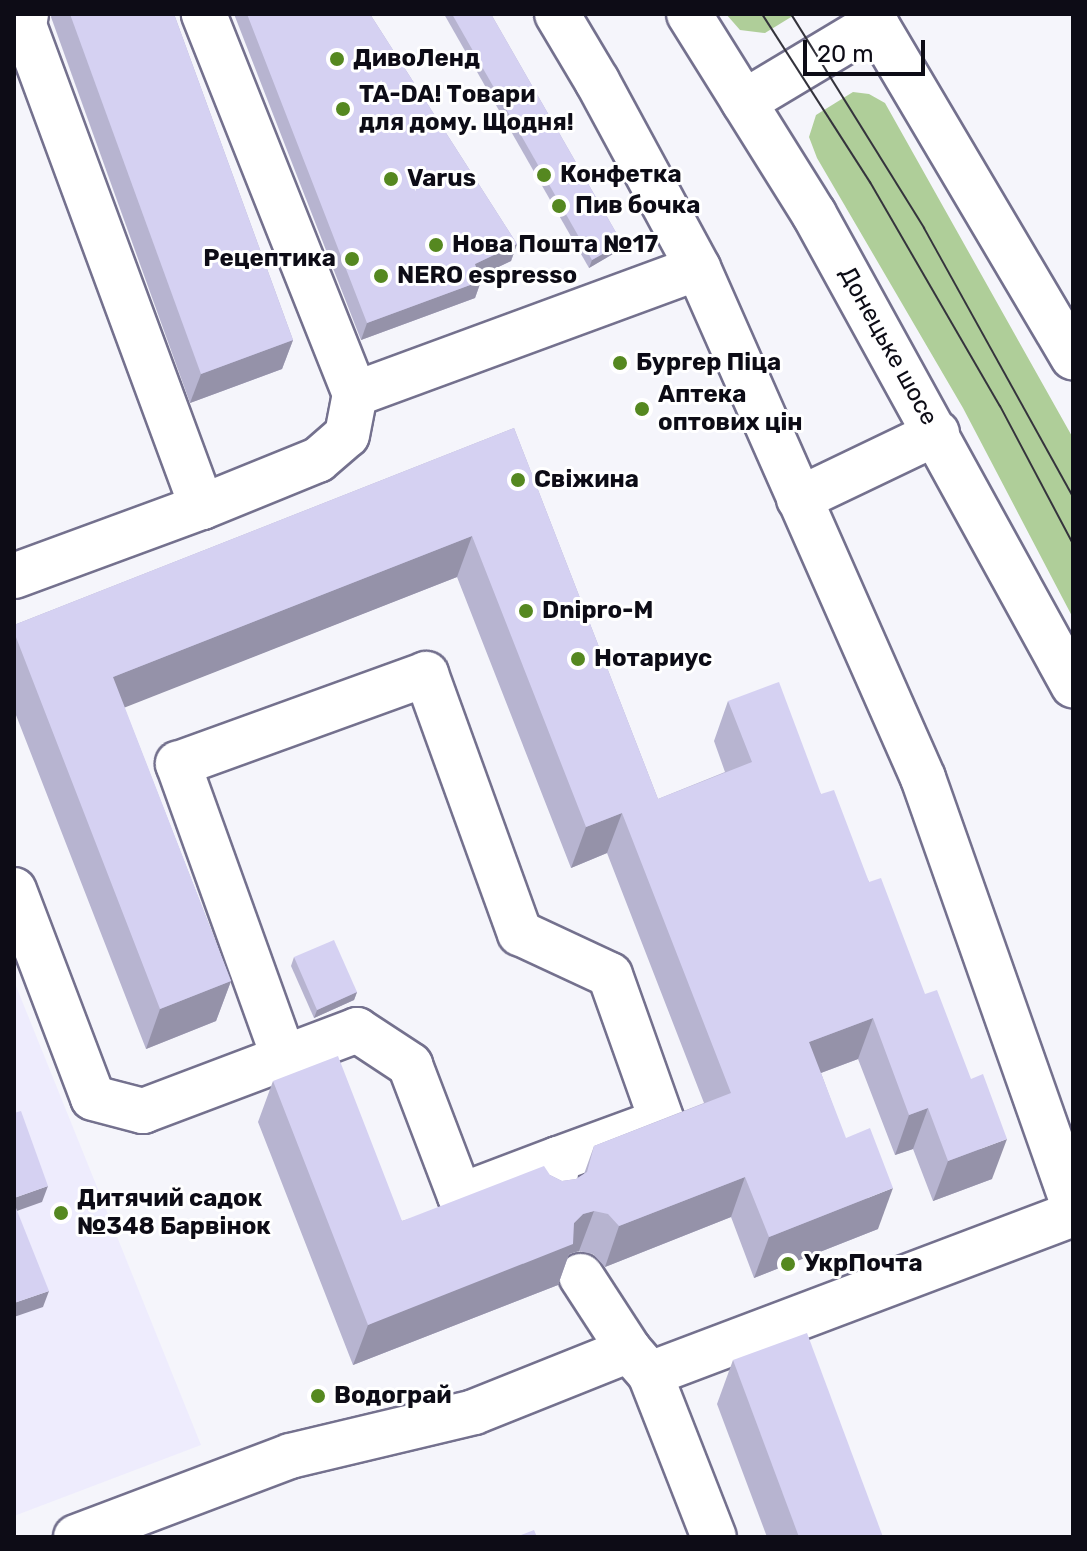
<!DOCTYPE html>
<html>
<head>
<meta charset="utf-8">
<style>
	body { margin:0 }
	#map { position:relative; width:1087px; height:1551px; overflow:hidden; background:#f5f5fb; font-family:Rubik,sans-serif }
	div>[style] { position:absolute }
	.built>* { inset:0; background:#eeecfd }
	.green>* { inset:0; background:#afce99 }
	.roads { filter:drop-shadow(2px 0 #74718e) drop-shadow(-2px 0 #74718e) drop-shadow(0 2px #74718e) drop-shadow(0 -2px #74718e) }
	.minor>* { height:44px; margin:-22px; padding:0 22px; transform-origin:22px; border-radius:22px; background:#fff }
	.highway>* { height:44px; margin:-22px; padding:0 22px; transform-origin:22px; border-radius:22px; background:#fff }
	.tram>* { height:2px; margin:-1px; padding:0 1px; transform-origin:1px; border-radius:1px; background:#34333c }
	.wall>* { inset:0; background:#b7b4d0 }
	.shaded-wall>* { inset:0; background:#9592a9 }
	.building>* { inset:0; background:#d5d1f2 }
	.dots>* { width:22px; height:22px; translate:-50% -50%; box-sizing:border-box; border:4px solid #fff; border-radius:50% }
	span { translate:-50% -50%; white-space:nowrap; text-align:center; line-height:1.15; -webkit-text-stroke:6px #fff; paint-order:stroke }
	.poi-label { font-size:24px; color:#0d0c16; font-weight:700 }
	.left { translate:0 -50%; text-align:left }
	.right { translate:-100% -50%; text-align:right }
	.street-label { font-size:24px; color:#0d0c16 }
	.frame { position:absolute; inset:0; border:16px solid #0d0c16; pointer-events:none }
	.scale { position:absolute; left:803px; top:40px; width:122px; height:36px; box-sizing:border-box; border:4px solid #0d0c16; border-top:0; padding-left:10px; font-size:24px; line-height:28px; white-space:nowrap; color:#0d0c16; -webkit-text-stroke:6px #fff; paint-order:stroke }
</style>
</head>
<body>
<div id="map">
	<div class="built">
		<i style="clip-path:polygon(14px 981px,201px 1445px,14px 1516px)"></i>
	</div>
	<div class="green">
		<i style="clip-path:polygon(726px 14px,796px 14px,765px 33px,740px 30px)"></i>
		<i style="clip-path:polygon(853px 92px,869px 94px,885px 103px,1073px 438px,1073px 618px,963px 408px,817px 158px,809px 137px,816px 115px)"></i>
	</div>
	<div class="roads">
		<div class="minor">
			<i style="left:26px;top:14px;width:11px;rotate:100deg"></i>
			<i style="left:24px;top:25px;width:514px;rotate:69.73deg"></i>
			<i style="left:557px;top:14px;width:78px;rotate:59.2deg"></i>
			<i style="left:597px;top:81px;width:213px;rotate:61.6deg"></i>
			<i style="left:698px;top:268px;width:557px;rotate:66.19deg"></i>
			<i style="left:923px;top:778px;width:453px;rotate:70.6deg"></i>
			<i style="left:355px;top:394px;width:365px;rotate:-20.2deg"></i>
			<i style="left:799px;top:499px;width:153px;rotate:-25.6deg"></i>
			<i style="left:14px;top:576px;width:200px;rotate:-20.2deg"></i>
			<i style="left:202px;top:507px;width:125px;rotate:-22.1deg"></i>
			<i style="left:318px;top:460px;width:38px;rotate:-41deg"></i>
			<i style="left:347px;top:435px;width:42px;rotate:-79deg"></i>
			<i style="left:355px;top:394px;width:409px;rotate:-111.7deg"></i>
			<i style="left:14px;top:890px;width:222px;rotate:69.2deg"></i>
			<i style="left:93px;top:1098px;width:52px;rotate:14.6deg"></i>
			<i style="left:143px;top:1111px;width:229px;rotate:-20.7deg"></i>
			<i style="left:357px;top:1030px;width:64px;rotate:33.4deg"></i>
			<i style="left:410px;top:1065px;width:140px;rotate:69.1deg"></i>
			<i style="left:460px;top:1196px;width:105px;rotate:-20.7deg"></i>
			<i style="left:558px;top:1159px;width:28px;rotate:98deg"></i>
			<i style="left:284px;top:1058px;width:313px;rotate:-109.8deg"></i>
			<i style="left:178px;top:764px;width:264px;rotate:-19.9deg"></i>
			<i style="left:426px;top:674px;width:276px;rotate:70.1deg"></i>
			<i style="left:520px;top:933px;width:99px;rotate:25deg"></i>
			<i style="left:610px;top:975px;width:155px;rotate:70.4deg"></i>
			<i style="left:662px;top:1121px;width:111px;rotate:159.9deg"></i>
			<i style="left:581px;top:1276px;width:88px;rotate:57deg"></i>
			<i style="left:650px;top:1374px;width:175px;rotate:68.6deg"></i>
			<i style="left:76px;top:1537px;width:229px;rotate:-20.7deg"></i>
			<i style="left:290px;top:1456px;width:189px;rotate:-13.4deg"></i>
			<i style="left:474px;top:1412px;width:167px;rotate:-21.8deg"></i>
			<i style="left:629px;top:1350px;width:32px;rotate:49deg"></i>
			<i style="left:650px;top:1374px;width:452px;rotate:-20.7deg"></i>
		</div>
		<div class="highway">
			<i style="left:689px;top:14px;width:236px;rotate:58deg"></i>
			<i style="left:814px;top:214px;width:538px;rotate:61.19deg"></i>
			<i style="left:870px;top:14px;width:399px;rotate:59.4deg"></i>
			<i style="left:744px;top:102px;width:154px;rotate:-30.9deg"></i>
		</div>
	</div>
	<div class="tram">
		<i style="left:762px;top:14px;width:200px;rotate:57.3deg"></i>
		<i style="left:870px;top:182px;width:259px;rotate:59.9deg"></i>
		<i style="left:1000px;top:406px;width:156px;rotate:62.1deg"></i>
		<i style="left:791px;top:14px;width:252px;rotate:58.1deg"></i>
		<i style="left:924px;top:228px;width:308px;rotate:61deg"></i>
	</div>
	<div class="wall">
		<i style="clip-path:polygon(52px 14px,174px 14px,293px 340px,282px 369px,190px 403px,51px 17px)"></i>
		<i style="clip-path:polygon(234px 14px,370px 14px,517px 244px,511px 261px,479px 276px,481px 281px,475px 298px,361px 340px)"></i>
		<i style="clip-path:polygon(444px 14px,491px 14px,622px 243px,618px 251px,589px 268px)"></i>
		<i style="clip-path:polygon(514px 428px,658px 799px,725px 772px,714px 741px,728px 701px,821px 794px,869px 882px,992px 1179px,933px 1201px,913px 1149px,895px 1155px,858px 1059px,821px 1073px,878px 1229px,754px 1278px,731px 1217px,605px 1267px,593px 1254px,579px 1251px,569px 1254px,558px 1285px,353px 1365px,258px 1122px,273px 1081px,402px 1221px,550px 1175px,562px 1181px,576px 1179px,584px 1174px,594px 1146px,704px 1103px,607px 853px,571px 868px,457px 577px,124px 707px,231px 981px,216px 1021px,146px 1049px,14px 710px,14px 625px)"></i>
		<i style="clip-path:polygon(294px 957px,357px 992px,354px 1000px,314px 1018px,291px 966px)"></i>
		<i style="clip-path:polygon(733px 1360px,883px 1537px,767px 1537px,717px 1404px)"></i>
	</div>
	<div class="shaded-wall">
		<i style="clip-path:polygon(622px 243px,618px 251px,589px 268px,592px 260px)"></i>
		<i style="clip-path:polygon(517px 244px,511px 261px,469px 281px,475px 264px)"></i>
		<i style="clip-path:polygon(481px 281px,475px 298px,361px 340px,367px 323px)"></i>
		<i style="clip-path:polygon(293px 340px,282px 369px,190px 403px,201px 374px)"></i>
		<i style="clip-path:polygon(472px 536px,457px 577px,98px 718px,113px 677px)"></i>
		<i style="clip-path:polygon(622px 813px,607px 853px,571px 868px,586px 827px)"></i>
		<i style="clip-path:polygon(231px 981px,216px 1021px,146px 1049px,160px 1009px)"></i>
		<i style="clip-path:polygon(357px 992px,354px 1000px,314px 1018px,317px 1010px)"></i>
		<i style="clip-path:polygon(873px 1018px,858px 1059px,794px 1083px,809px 1042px)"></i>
		<i style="clip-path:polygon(928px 1108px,913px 1149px,895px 1155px,909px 1115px)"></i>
		<i style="clip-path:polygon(1007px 1139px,992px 1179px,933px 1201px,948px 1161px)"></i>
		<i style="clip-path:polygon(745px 1177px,731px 1217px,605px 1267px,619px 1226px)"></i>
		<i style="clip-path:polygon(48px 1186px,42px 1202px,14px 1212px,14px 1198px)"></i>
		<i style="clip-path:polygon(893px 1188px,878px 1229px,754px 1278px,769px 1237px)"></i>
		<i style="clip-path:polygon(594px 1211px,579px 1251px,569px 1254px,558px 1285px,353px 1365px,368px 1325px,574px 1223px,583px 1214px)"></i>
		<i style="clip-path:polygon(49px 1291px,43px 1307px,14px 1317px,14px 1303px)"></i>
	</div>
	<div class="building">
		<i style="clip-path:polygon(70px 14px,174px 14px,293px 340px,201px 374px)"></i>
		<i style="clip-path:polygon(247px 14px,370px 14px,517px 244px,475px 264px,481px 281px,367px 323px)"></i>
		<i style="clip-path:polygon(452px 14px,491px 14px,622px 243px,592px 260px)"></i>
		<i style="clip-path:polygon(514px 428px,658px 799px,752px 762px,728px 701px,779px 682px,821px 794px,834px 790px,869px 882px,881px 878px,925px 994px,937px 990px,971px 1079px,983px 1074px,1007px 1139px,948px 1161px,928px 1108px,909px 1115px,873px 1018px,809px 1042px,846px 1138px,870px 1128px,893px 1188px,769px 1237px,745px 1177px,619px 1226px,608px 1214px,594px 1211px,583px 1214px,574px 1223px,573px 1244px,368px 1325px,273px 1081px,338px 1056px,402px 1221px,544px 1166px,550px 1175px,562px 1181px,576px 1179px,587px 1172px,594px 1146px,731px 1093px,622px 813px,586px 827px,472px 536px,113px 677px,231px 981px,160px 1009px,14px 632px,14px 625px)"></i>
		<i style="clip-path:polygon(334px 940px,357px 992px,317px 1010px,294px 957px)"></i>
		<i style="clip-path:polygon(21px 1111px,48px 1186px,14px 1198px,14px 1113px)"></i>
		<i style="clip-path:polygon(14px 1203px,49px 1291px,14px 1303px)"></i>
		<i style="clip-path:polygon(807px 1333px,883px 1537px,799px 1537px,733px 1360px)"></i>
		<i style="clip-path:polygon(534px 1530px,537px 1537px,516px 1537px)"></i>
	</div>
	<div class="dots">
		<i style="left:337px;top:59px;background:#558820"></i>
		<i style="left:343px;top:109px;background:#558820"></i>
		<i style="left:544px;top:175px;background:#558820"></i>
		<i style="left:391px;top:179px;background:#558820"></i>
		<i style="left:559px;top:206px;background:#558820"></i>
		<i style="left:436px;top:245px;background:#558820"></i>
		<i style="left:352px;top:259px;background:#558820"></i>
		<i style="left:381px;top:276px;background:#558820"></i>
		<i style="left:620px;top:363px;background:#558820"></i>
		<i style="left:642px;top:409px;background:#558820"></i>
		<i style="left:518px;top:480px;background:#558820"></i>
		<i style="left:526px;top:611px;background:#558820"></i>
		<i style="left:578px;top:659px;background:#558820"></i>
		<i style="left:61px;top:1213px;background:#558820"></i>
		<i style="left:788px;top:1264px;background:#558820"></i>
		<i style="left:318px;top:1396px;background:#558820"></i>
	</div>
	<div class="poi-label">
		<span class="left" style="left:353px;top:59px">ДивоЛенд</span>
		<span class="left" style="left:359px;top:109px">TA-DA! Товари<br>для дому. Щодня!</span>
		<span class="left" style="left:560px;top:175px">Конфетка</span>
		<span class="left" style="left:407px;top:179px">Varus</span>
		<span class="left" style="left:575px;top:206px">Пив бочка</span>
		<span class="left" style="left:452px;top:245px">Нова Пошта №17</span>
		<span class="right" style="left:336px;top:259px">Рецептика</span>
		<span class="left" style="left:397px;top:276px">NERO espresso</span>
		<span class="left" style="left:636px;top:363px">Бургер Піца</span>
		<span class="left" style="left:658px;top:409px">Аптека<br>оптових цін</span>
		<span class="left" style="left:534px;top:480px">Свіжина</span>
		<span class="left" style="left:542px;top:611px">Dnipro-M</span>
		<span class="left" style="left:594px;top:659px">Нотариус</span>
		<span class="left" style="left:77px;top:1213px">Дитячий садок<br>№348 Барвінок</span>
		<span class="left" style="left:804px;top:1264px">УкрПочта</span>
		<span class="left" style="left:334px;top:1396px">Водограй</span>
	</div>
	<div class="street-label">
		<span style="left:888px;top:346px;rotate:61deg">Донецьке шосе</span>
	</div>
	<div class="frame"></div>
	<div class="scale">20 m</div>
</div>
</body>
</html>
